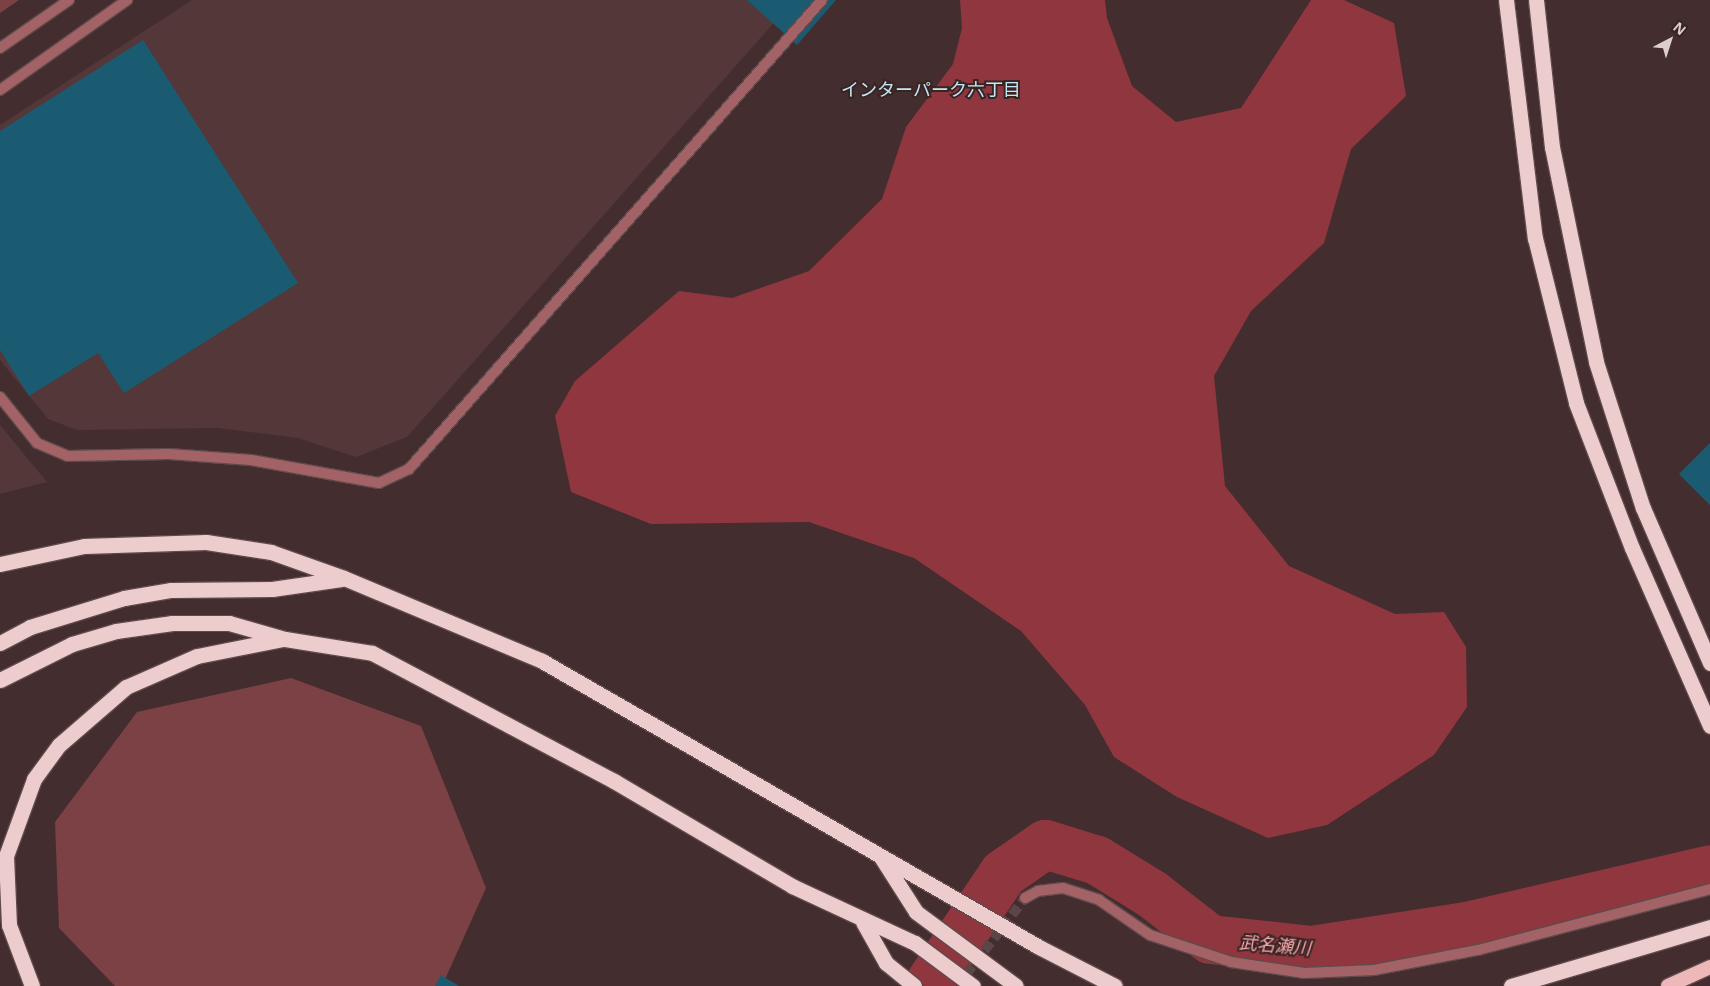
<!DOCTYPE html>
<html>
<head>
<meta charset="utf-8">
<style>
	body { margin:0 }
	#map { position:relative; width:1710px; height:986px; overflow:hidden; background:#442d2e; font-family:"Open Sans","Noto Sans JP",sans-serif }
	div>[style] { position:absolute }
	.built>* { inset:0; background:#543738 }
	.green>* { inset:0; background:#7b4144 }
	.water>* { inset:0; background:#90363f }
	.river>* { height:49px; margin:-24.5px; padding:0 24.5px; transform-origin:24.5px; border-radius:24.5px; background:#90363f }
	.building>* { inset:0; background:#1b5b72 }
	.minor-tunnel>* { height:10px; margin-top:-5px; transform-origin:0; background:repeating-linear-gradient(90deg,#5b4546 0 10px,transparent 0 15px) }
	.roads { filter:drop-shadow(1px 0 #604a4b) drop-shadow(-1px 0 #604a4b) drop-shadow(0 1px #604a4b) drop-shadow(0 -1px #604a4b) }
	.minor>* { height:10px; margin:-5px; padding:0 5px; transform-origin:5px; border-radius:5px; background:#a36366 }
	.tertiary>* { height:10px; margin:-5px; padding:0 5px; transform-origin:5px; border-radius:5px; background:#a36366 }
	.trunk>* { height:14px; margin:-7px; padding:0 7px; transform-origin:7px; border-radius:7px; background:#eeb7b8 }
	.motorway>* { height:15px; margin:-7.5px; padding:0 7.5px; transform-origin:7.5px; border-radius:7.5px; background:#eccccc }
	span { translate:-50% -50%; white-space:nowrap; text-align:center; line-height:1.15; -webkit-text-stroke:4px #392424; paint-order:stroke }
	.neighbourhood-label { font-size:18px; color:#c6e6f5 }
	.water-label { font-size:18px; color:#f9abae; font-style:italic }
	.north { position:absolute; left:1645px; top:15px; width:50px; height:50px; -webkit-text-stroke:4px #392424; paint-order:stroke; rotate:40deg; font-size:14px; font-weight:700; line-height:20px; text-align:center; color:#ddcece }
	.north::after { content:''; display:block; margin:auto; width:18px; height:22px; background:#ddcece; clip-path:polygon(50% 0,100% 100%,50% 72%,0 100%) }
</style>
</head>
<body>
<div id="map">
	<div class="built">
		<i style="clip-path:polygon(192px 0,794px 0,407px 437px,356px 457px,298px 438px,217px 428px,77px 430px,48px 419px,0 360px,0 125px)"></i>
		<i style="clip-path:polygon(0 425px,47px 482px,0 494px)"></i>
	</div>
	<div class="green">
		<i style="clip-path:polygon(0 0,19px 0,0 13px)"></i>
		<i style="clip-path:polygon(291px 678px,421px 726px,486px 888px,442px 986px,115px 986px,59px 928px,55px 822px,137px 712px)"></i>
	</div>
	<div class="water">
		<i style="clip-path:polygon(960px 0,1105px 0,1107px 18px,1132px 86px,1176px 122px,1241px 108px,1311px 0,1344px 0,1394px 23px,1406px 96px,1351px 149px,1324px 243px,1251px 311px,1214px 376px,1225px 486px,1289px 566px,1395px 614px,1444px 612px,1466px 647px,1467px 707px,1434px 755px,1327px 825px,1268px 838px,1177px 797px,1114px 757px,1085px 705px,1021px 631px,914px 558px,809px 522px,651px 524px,571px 492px,555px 416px,575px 381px,679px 291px,732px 298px,809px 271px,882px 199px,906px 127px,953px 64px,962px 28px)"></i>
	</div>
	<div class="river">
		<i style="left:927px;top:986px;width:136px;rotate:-56.1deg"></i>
		<i style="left:1003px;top:873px;width:51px;rotate:-34.6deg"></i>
		<i style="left:1045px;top:844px;width:54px;rotate:17.1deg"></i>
		<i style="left:1097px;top:860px;width:65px;rotate:31.7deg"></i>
		<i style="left:1152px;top:894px;width:73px;rotate:37.8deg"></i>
		<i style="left:1210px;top:939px;width:102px;rotate:6.2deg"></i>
		<i style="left:1311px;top:950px;width:157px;rotate:-8.8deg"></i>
		<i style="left:1466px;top:926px;width:251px;rotate:-13.1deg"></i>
	</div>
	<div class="building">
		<i style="clip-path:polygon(747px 0,836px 0,797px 45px)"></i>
		<i style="clip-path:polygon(143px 40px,298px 283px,124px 393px,98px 353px,29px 396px,0 350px,0 131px)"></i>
		<i style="clip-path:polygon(1710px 443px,1710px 505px,1679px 474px)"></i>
		<i style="clip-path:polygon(441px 975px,459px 986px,435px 986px)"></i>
	</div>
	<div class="minor-tunnel">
		<i style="left:957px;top:986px;width:111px;rotate:-52.3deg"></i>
	</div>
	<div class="roads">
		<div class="minor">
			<i style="left:0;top:397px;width:59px;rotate:51.2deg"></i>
			<i style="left:37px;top:443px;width:33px;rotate:23deg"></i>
			<i style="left:67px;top:456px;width:102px;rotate:-1.1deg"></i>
			<i style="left:169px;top:454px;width:82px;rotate:4.2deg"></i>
			<i style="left:251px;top:460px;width:130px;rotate:10.2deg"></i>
			<i style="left:379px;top:483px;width:33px;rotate:-25deg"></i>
			<i style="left:409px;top:469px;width:625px;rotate:-48.63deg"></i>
			<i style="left:1025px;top:898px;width:15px;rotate:-28deg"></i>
			<i style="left:1038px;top:891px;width:25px;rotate:-7deg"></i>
			<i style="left:1063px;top:888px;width:38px;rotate:18deg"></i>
			<i style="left:1099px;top:900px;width:62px;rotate:34.5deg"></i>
			<i style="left:1150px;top:935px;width:85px;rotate:18.4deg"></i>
			<i style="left:1231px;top:962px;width:74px;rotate:8.6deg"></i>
			<i style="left:1304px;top:973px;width:70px;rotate:-2.5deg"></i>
			<i style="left:1374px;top:970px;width:106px;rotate:-10.9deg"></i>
			<i style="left:1478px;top:950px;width:240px;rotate:-14.7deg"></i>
		</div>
		<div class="tertiary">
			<i style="left:0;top:48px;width:84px;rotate:-34.8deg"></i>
			<i style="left:0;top:90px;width:156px;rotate:-35.3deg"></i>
		</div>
		<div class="trunk">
			<i style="left:1668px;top:986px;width:46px;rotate:-24.3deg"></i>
		</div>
		<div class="motorway">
			<i style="left:1506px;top:0;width:240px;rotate:83.1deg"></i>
			<i style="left:1535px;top:238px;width:170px;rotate:76deg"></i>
			<i style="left:1576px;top:403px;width:155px;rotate:68.9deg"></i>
			<i style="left:1632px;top:548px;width:194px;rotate:66.3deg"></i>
			<i style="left:1536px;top:0;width:148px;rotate:83.8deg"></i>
			<i style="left:1552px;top:147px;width:219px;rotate:78.4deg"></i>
			<i style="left:1596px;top:362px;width:153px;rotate:72.2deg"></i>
			<i style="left:1643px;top:508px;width:169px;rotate:66.6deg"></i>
			<i style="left:0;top:564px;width:86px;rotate:-12.1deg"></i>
			<i style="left:84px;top:546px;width:122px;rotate:-1.9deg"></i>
			<i style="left:206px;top:542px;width:66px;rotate:8.7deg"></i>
			<i style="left:271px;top:552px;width:77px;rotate:19.6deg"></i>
			<i style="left:344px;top:578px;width:215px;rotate:22.7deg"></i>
			<i style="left:542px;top:661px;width:573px;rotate:29.92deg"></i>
			<i style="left:1039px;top:947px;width:85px;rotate:27.2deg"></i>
			<i style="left:0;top:643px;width:34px;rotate:-28deg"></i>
			<i style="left:30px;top:627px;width:98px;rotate:-17.1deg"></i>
			<i style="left:124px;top:598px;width:48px;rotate:-9.7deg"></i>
			<i style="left:171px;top:590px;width:101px;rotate:-0.6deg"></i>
			<i style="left:272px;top:589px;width:70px;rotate:-8.2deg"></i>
			<i style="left:0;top:680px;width:80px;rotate:-26.6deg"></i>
			<i style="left:72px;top:644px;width:46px;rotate:-16.5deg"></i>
			<i style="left:116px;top:631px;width:57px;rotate:-8.1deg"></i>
			<i style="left:172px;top:623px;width:57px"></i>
			<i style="left:229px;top:623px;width:58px;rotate:15.9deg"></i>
			<i style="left:285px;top:639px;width:88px;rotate:9.1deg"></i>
			<i style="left:372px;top:653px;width:274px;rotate:27.9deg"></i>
			<i style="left:614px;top:781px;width:207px;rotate:30.5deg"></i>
			<i style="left:792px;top:886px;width:136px;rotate:24.9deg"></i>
			<i style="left:915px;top:943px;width:72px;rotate:36.6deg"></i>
			<i style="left:881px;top:857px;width:65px;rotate:57.5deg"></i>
			<i style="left:916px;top:912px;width:124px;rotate:36.5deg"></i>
			<i style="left:863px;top:922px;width:47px;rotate:60.7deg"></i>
			<i style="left:886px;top:963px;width:36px;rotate:39deg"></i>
			<i style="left:32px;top:986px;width:65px;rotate:-110.7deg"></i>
			<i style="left:9px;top:925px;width:69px;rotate:-92.5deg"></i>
			<i style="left:6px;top:856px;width:82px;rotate:-70deg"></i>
			<i style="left:34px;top:779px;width:42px;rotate:-53.7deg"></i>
			<i style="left:59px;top:745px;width:89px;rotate:-40.9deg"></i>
			<i style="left:126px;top:687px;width:77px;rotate:-23.6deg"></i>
			<i style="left:197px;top:656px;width:88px;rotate:-11.2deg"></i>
			<i style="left:1511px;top:986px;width:208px;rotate:-16.5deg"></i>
		</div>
	</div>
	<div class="neighbourhood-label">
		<span style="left:931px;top:89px">インターパーク六丁目</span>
	</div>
	<div class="water-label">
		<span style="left:1275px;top:945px;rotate:5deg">武名瀬川</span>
	</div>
	<div class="north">N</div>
</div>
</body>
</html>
